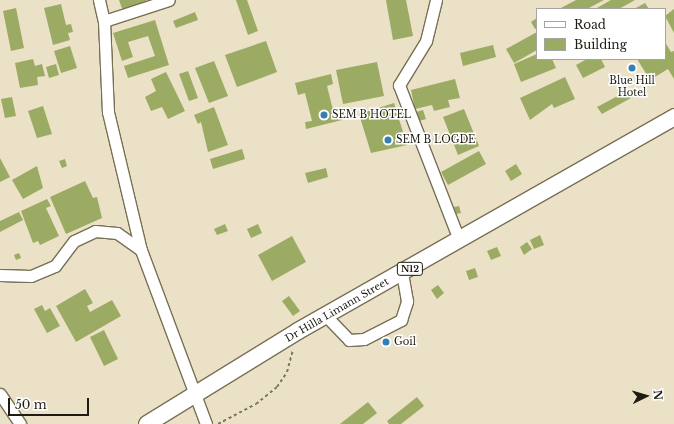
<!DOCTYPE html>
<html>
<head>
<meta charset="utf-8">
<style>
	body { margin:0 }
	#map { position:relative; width:674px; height:424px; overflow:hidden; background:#ebe1c6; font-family:"Libre Baskerville",serif }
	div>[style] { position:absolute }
	.building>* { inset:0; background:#9bab63 }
	.path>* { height:2px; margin-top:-1px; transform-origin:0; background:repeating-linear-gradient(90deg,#7c7664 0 3px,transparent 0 6px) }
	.roads { filter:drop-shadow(1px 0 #786f56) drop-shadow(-1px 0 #786f56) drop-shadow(0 1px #786f56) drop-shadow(0 -1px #786f56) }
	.minor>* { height:11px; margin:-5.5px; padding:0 5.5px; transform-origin:5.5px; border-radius:5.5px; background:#fff }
	.highway>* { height:16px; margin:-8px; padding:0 8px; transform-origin:8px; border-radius:8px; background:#fff }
	.dots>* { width:11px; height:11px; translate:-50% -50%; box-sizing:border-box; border:2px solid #fff; border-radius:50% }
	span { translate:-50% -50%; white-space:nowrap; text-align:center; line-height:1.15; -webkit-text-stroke:3px #fff; paint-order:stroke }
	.shield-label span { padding:1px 3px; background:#fff; border:1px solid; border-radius:3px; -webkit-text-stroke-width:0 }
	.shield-label { font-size:9px; color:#1f1b12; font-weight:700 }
	.poi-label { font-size:10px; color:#1f1b12 }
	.left { translate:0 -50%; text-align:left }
	.street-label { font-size:10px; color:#1f1b12 }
	.legend { position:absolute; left:536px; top:8px; width:130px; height:52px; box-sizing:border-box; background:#fff; border:1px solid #a5a4a0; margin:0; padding:5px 7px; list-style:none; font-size:12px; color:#1f1b12 }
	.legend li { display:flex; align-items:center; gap:8px; height:20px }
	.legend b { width:20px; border:1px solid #a5a4a0 }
	.north { position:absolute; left:626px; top:376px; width:40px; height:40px; -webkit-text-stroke:3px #fff; paint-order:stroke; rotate:85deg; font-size:11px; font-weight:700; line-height:16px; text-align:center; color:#1f1b12 }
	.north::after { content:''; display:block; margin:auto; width:14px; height:18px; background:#1f1b12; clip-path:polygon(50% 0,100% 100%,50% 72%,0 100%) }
	.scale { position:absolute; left:8px; top:398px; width:81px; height:18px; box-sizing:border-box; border:2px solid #1f1b12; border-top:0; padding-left:5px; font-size:12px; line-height:14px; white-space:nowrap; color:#1f1b12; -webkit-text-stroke:3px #fff; paint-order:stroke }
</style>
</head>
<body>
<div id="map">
	<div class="building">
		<i style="clip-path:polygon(119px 0,146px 0,147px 3px,123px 11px)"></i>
		<i style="clip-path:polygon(236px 0,247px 0,258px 31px,248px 35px)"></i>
		<i style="clip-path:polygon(386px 0,406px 0,413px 36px,393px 40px)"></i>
		<i style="clip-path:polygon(576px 0,604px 0,587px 9px,559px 9px)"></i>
		<i style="clip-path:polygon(611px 0,635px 0,619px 9px,595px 9px)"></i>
		<i style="clip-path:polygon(645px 3px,649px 9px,634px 9px)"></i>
		<i style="clip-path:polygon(61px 4px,66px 25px,71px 24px,73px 32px,68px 33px,70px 40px,53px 45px,44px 8px)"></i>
		<i style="clip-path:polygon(16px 8px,24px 48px,11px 51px,3px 11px)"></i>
		<i style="clip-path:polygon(674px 9px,674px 33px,665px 16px)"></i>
		<i style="clip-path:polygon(195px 12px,198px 20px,176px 28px,173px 21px)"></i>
		<i style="clip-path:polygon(537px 18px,537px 28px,535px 29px,531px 22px)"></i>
		<i style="clip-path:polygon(155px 20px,169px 65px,128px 78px,124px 66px,155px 56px,148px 36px,128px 42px,133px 57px,122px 61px,113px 33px)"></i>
		<i style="clip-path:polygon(537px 32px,537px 50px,514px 63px,506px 49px)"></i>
		<i style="clip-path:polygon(266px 41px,277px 72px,237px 87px,225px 55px)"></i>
		<i style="clip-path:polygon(665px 42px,671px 52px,674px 51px,674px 79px,668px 69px,650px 80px,637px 59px,665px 59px)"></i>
		<i style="clip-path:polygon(493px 45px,496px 57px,463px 66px,460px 53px)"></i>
		<i style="clip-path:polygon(70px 46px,77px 68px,61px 73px,54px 51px)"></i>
		<i style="clip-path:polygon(537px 54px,537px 59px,552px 59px,556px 68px,521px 82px,514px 64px)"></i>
		<i style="clip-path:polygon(33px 59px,35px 66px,42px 64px,45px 76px,37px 77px,38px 85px,20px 88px,15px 63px)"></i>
		<i style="clip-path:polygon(587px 59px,601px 59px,605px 67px,583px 78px,576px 65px)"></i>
		<i style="clip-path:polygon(214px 61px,228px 96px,209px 103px,195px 68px)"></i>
		<i style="clip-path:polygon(377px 62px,384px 96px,343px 104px,336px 70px)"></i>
		<i style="clip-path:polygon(56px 64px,59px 75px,49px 78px,46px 67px)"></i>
		<i style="clip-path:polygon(188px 71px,198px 98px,189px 101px,179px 74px)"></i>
		<i style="clip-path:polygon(166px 72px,185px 111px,168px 119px,162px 107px,151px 111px,145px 97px,156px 91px,151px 79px)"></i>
		<i style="clip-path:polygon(331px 74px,333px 84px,327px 86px,334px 114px,340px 112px,342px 120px,306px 129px,305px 122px,312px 121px,305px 93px,298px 95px,295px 83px)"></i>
		<i style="clip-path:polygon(565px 77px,575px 99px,554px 108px,552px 104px,530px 120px,520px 98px)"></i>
		<i style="clip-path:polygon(455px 79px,460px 98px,448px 100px,450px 107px,434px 111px,432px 105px,415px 109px,411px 90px)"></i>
		<i style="clip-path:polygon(627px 91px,631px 98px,602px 114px,597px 107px)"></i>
		<i style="clip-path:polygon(12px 97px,16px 116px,5px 118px,1px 99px)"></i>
		<i style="clip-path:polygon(394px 103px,407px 145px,371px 153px,359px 114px)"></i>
		<i style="clip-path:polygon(43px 106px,52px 134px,37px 138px,28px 111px)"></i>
		<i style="clip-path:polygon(214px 107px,228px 145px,208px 152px,201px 122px,198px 124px,194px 115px)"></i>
		<i style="clip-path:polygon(464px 109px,479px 146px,458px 155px,443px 117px)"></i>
		<i style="clip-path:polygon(423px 110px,426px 119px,419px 121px,416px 112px)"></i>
		<i style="clip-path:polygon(242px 149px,245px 159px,213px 169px,210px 159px)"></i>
		<i style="clip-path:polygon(479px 151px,486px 164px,448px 185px,441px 172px)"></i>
		<i style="clip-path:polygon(0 158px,10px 177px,0 182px)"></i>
		<i style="clip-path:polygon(65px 159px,67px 166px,62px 168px,59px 161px)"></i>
		<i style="clip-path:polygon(516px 164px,522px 174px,511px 181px,505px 171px)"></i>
		<i style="clip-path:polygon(37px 166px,43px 188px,23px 199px,12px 180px)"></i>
		<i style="clip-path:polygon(326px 168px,328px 177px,308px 183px,305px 173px)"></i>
		<i style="clip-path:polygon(85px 181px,93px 198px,97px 197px,102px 218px,66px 234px,50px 197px)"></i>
		<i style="clip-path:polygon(47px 199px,51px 206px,46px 208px,59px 236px,40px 245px,38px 241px,33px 243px,21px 211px)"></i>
		<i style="clip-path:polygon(459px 206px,461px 213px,456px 214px,454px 207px)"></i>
		<i style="clip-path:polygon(19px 212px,23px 220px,0 232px,0 221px)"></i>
		<i style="clip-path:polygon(225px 224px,228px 231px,217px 235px,214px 229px)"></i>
		<i style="clip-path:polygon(258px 224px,262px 233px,251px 238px,247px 229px)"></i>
		<i style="clip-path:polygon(540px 235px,544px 245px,534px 249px,530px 240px)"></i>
		<i style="clip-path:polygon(292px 236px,306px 262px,272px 281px,258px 255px)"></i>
		<i style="clip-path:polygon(527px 242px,532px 249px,524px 255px,520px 247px)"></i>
		<i style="clip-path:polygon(497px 247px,501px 256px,491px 260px,487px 251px)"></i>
		<i style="clip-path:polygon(19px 253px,21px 258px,16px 260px,14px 255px)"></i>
		<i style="clip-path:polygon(475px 268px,478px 277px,469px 280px,466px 271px)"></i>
		<i style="clip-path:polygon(438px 285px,444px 293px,437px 299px,431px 290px)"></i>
		<i style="clip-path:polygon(85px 289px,93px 303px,87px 306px,90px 312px,112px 300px,121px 316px,76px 342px,56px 306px)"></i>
		<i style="clip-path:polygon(289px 296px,300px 311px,293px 316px,282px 301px)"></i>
		<i style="clip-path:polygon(42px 305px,45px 311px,50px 308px,60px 326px,47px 333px,34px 309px)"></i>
		<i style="clip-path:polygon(104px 330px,118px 359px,104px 366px,90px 337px)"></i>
		<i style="clip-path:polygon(417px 397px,424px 406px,401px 424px,389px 424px,387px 421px)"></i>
		<i style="clip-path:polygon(368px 402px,377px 413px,363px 424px,340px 424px)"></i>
	</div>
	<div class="path">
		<i style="left:218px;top:424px;width:43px;rotate:-27.8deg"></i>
		<i style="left:256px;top:404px;width:27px;rotate:-39deg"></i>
		<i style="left:277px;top:387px;width:18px;rotate:-56deg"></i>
		<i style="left:287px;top:372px;width:23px;rotate:-75deg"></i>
	</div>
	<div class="roads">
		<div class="minor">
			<i style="left:99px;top:0;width:22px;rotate:77deg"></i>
			<i style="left:104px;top:21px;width:91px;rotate:87.5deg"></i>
			<i style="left:108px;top:112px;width:142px;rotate:76.6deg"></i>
			<i style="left:141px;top:250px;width:186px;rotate:69.5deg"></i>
			<i style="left:436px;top:0;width:42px;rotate:103.7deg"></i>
			<i style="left:426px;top:41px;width:52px;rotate:121.5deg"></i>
			<i style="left:399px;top:85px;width:166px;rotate:68.8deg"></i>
			<i style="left:104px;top:21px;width:68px;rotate:-17.9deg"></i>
			<i style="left:0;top:275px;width:31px;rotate:2deg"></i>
			<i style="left:31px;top:276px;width:26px;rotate:-23deg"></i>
			<i style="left:55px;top:266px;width:31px;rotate:-53deg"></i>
			<i style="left:74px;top:241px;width:23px;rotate:-25deg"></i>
			<i style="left:95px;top:231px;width:22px;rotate:5deg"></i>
			<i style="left:117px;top:233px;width:29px;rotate:35deg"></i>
			<i style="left:326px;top:316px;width:33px;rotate:46deg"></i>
			<i style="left:349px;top:340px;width:15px;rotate:-4deg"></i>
			<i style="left:364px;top:339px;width:42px;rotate:-27.2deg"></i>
			<i style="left:401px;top:320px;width:20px;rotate:-72deg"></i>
			<i style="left:407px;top:301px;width:27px;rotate:-100deg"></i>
			<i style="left:0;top:394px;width:36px;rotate:56deg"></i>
		</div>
		<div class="highway">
			<i style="left:147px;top:424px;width:177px;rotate:-31.6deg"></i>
			<i style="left:298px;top:331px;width:433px;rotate:-29.6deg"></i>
		</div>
	</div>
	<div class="dots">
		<i style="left:632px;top:68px;background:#3381b3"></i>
		<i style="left:324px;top:115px;background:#3381b3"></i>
		<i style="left:388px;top:140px;background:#3381b3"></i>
		<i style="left:386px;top:342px;background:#3381b3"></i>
	</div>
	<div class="shield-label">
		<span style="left:410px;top:269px">N12</span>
	</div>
	<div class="poi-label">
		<span style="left:632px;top:86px">Blue Hill<br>Hotel</span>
		<span class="left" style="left:332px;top:115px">SEM B HOTEL</span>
		<span class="left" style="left:396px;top:140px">SEM B LOGDE</span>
		<span class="left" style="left:394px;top:342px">Goil</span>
	</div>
	<div class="street-label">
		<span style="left:337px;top:310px;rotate:-30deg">Dr Hilla Limann Street</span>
	</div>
	<ul class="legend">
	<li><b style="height:5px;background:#fff"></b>Road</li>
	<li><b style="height:11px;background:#9bab63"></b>Building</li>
	</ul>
	<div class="north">N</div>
	<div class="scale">50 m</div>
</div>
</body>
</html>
